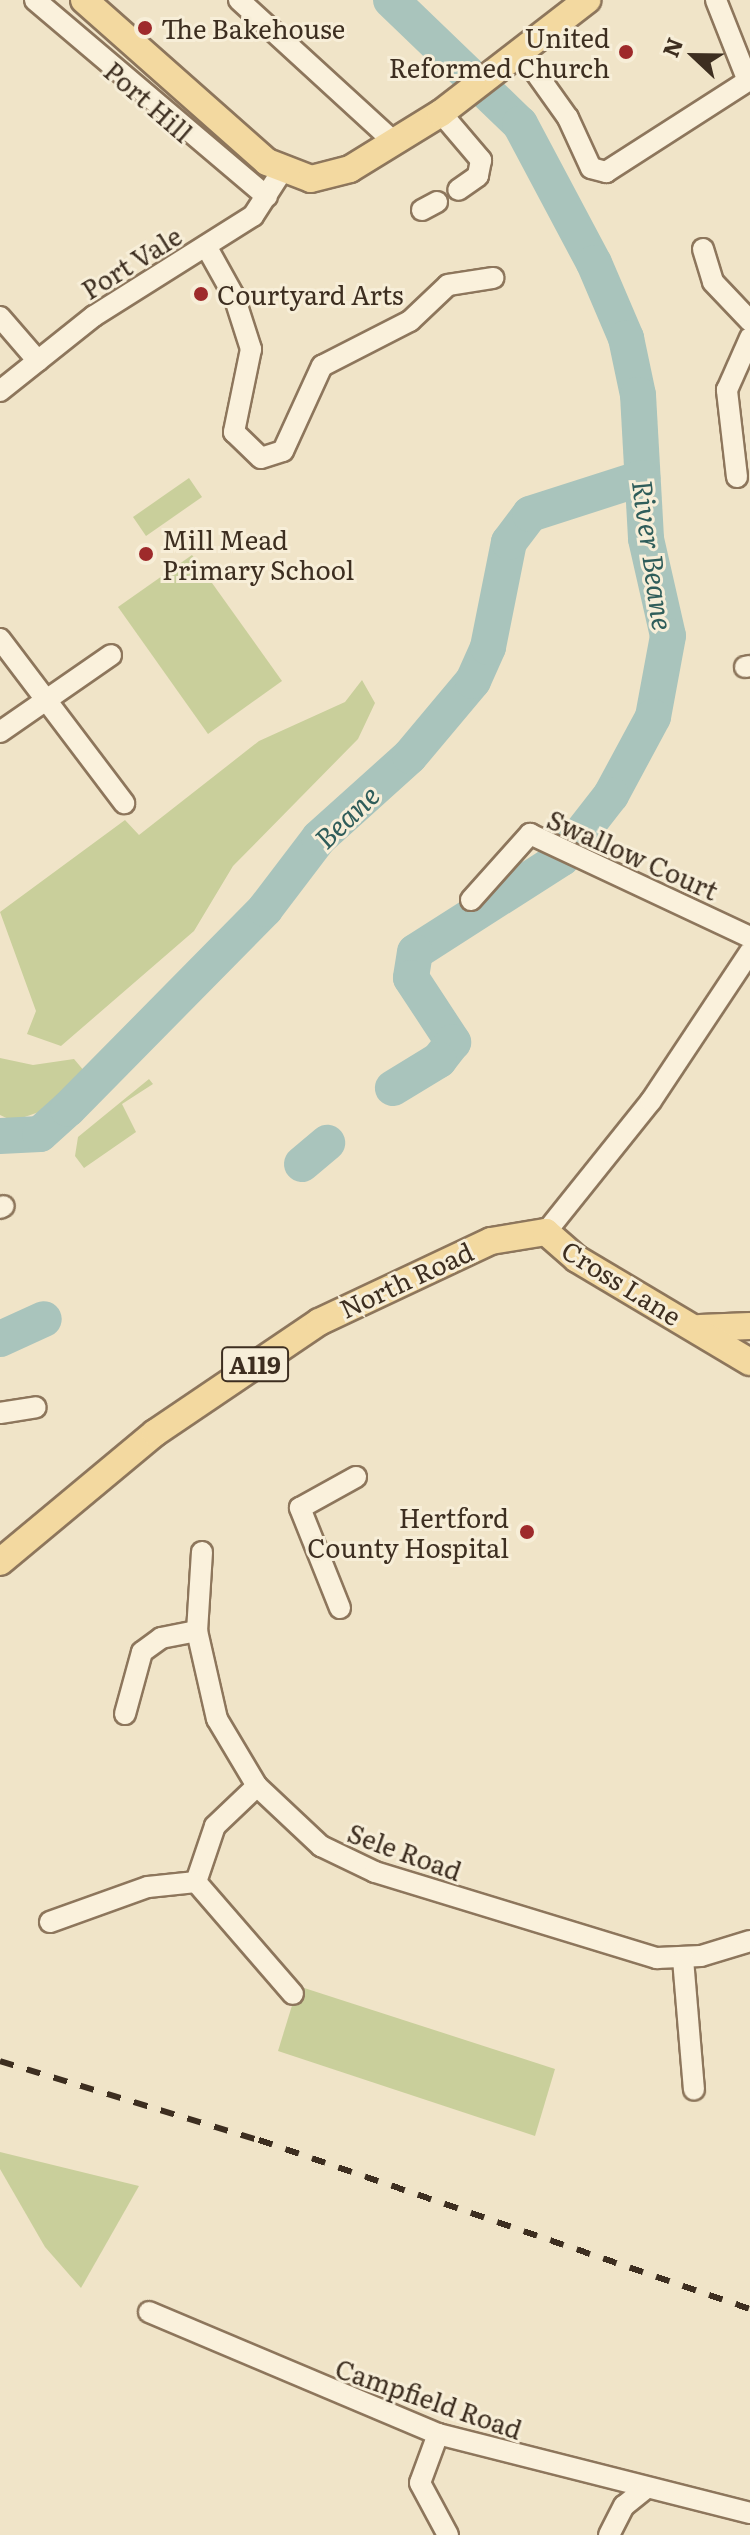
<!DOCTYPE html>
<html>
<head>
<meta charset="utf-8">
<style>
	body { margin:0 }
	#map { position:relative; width:750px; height:2535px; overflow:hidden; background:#f0e4c8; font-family:Literata,serif }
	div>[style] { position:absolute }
	.green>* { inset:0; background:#c9cf9b }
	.river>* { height:36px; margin:-18px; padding:0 18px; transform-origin:18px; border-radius:18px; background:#a9c4bc }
	.roads { filter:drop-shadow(2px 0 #8d765c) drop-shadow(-2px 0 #8d765c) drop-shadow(0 2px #8d765c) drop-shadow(0 -2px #8d765c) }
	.minor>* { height:20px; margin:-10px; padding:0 10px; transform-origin:10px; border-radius:10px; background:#faf1dc }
	.major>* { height:26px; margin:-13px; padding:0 13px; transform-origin:13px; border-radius:13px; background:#f3d9a0 }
	.rail>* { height:6px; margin-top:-3px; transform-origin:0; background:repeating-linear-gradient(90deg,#3d2e20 0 14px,transparent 0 28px) }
	.dots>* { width:22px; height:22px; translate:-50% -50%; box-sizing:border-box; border:4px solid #f7eed8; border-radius:50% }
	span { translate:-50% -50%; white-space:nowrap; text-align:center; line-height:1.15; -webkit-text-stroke:6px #f7eed8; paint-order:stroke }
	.shield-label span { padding:2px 6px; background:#f7eed8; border:2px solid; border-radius:6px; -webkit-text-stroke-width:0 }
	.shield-label { font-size:24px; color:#3d2e20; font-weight:700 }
	.poi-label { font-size:26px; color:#3d2e20 }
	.left { translate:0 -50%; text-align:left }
	.right { translate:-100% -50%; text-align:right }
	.street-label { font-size:26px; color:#3d2e20 }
	.water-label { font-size:28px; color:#2f5d5a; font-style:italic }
	.north { position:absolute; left:654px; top:16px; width:80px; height:80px; -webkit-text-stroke:6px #f7eed8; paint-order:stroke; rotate:292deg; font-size:22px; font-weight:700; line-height:32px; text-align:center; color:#3d2e20 }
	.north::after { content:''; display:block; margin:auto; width:28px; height:36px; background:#3d2e20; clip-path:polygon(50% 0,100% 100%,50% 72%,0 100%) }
</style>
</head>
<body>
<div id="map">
	<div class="green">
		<i style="clip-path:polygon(189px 478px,202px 497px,146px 536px,133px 517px)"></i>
		<i style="clip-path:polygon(192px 555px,282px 681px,208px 734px,118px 607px)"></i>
		<i style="clip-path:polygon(362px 680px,375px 703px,358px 739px,233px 866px,194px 931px,61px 1046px,27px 1034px,36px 1011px,0 912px,125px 820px,139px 835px,259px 741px,345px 702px)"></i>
		<i style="clip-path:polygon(0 1058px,33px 1065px,74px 1059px,85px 1072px,39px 1112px,13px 1121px,0 1115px)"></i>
		<i style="clip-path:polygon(149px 1079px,153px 1084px,122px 1104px,136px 1132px,84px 1168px,75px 1156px,78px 1137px)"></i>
		<i style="clip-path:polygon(298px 1986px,555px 2069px,535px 2136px,278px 2051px)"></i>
		<i style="clip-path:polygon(0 2152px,139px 2186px,81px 2288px,45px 2247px,0 2169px)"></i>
	</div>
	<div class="river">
		<i style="left:391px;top:0;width:179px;rotate:43.9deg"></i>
		<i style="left:520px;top:124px;width:157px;rotate:62deg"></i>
		<i style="left:594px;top:263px;width:82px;rotate:66.9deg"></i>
		<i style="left:626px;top:338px;width:58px;rotate:78.1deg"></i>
		<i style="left:638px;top:395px;width:144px;rotate:86.8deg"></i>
		<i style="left:646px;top:539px;width:99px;rotate:77.2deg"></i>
		<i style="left:668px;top:636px;width:82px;rotate:100.5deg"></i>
		<i style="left:653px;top:717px;width:89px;rotate:118.3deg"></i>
		<i style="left:611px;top:795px;width:80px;rotate:127.9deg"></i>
		<i style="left:562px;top:858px;width:174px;rotate:147.4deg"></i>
		<i style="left:415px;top:952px;width:26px;rotate:99deg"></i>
		<i style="left:411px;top:978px;width:77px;rotate:56.7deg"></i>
		<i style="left:453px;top:1042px;width:23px;rotate:128deg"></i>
		<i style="left:439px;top:1060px;width:54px;rotate:148.7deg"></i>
		<i style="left:0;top:1136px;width:40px;rotate:-2.9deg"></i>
		<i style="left:40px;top:1134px;width:38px;rotate:-42deg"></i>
		<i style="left:68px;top:1109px;width:281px;rotate:-45.4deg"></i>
		<i style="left:265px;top:909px;width:89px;rotate:-52.7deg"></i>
		<i style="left:319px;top:838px;width:122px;rotate:-42deg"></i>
		<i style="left:410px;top:756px;width:98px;rotate:-50deg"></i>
		<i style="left:473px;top:681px;width:37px;rotate:-66deg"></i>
		<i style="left:488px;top:647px;width:107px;rotate:-78.7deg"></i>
		<i style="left:509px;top:542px;width:35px;rotate:-53deg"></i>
		<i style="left:530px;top:514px;width:118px;rotate:-17.8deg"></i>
		<i style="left:302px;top:1164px;width:33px;rotate:-40deg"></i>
		<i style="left:0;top:1339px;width:48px;rotate:-24.4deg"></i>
	</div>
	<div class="roads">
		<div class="minor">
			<i style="left:35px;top:0;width:304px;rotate:40.3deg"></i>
			<i style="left:239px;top:0;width:212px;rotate:42.5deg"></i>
			<i style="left:521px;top:52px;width:81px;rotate:54.5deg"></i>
			<i style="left:568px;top:118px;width:55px;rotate:65.3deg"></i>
			<i style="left:591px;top:168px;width:16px;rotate:15deg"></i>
			<i style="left:606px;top:172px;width:169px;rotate:-32.7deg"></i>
			<i style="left:748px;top:81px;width:87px;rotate:-111.6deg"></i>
			<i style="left:441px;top:113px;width:62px;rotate:49.6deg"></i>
			<i style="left:481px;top:160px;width:16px;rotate:101deg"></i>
			<i style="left:478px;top:176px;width:24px;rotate:145deg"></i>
			<i style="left:422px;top:210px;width:17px;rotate:-28deg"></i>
			<i style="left:206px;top:246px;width:57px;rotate:60.8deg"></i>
			<i style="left:234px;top:296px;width:56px;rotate:72.2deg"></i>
			<i style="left:251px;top:349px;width:85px;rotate:101.6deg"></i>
			<i style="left:234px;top:432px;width:37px;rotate:44deg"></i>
			<i style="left:261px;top:458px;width:23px;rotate:-18deg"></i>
			<i style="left:283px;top:451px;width:94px;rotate:-65.4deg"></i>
			<i style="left:322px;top:366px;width:99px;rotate:-27.1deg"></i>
			<i style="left:410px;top:321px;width:52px;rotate:-43.5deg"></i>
			<i style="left:448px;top:285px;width:46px;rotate:-8.8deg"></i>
			<i style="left:703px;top:249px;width:34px;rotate:73deg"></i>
			<i style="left:713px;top:282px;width:54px;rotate:46.5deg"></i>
			<i style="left:0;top:317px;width:58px;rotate:49.2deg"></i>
			<i style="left:0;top:391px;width:120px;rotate:-38.6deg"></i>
			<i style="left:94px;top:316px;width:188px;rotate:-32.2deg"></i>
			<i style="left:253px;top:216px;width:54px;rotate:-57.2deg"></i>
			<i style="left:737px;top:477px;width:88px;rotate:-96.6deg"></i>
			<i style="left:727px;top:390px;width:57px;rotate:-66.1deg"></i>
			<i style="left:0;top:639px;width:206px;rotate:52.9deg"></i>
			<i style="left:745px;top:667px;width:5px;rotate:-11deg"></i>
			<i style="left:0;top:732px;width:135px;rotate:-34.7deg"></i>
			<i style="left:471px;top:900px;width:89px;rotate:-48.2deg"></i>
			<i style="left:530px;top:834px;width:243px;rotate:25.1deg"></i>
			<i style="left:0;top:1208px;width:4px;rotate:-27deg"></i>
			<i style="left:546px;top:1232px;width:168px;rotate:-51.3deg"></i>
			<i style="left:651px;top:1101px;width:179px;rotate:-56.4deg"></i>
			<i style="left:0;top:1413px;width:36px;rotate:-9deg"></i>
			<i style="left:202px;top:1552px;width:79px;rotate:93.6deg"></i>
			<i style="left:197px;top:1631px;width:90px;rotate:77.2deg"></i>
			<i style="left:217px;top:1719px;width:78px;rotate:59.2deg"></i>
			<i style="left:257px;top:1786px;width:88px;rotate:43.2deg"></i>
			<i style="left:321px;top:1846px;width:60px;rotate:25.7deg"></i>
			<i style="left:375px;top:1872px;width:295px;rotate:17deg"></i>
			<i style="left:657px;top:1958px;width:44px;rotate:-2.6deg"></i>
			<i style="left:701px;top:1956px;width:51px;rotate:-17deg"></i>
			<i style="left:340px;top:1608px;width:108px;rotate:-111.8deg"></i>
			<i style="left:300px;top:1508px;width:64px;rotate:-29deg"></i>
			<i style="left:125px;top:1714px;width:64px;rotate:-74.7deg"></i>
			<i style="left:142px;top:1652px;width:24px;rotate:-36deg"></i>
			<i style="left:161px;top:1638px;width:37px;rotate:-11deg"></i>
			<i style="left:196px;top:1882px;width:59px;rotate:-71.3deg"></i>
			<i style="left:215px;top:1826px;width:58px;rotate:-43.6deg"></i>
			<i style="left:50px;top:1922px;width:104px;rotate:-19.7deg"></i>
			<i style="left:148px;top:1887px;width:48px;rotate:-5.9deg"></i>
			<i style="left:196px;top:1882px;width:148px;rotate:49.1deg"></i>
			<i style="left:683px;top:1959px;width:131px;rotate:85.2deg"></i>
			<i style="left:149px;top:2312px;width:314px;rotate:22.9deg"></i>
			<i style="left:438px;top:2434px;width:322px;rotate:14.2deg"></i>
			<i style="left:438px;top:2434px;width:52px;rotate:110.2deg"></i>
			<i style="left:420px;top:2483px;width:59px;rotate:61.7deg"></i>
			<i style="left:609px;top:2535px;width:33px;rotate:-63deg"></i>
			<i style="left:624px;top:2506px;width:26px;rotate:-39deg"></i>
		</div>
		<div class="major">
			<i style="left:84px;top:0;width:244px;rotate:41.5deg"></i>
			<i style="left:267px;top:162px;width:47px;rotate:21.1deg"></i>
			<i style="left:311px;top:179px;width:40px;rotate:-14.4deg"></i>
			<i style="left:350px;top:169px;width:107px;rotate:-31.6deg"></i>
			<i style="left:441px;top:113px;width:185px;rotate:-37.7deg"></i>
			<i style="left:700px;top:1328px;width:50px;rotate:-2.3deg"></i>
			<i style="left:0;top:1562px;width:202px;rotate:-39.8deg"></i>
			<i style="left:155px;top:1433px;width:198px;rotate:-34.1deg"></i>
			<i style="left:319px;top:1322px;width:190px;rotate:-25.2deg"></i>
			<i style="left:491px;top:1241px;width:56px;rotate:-9.3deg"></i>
			<i style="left:546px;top:1232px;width:41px;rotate:41.1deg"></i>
			<i style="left:577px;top:1259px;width:201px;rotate:30.8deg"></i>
		</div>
	</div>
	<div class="rail">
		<i style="left:0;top:2061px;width:271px;rotate:17deg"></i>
		<i style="left:259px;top:2140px;width:519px;rotate:18.99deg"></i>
	</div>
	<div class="dots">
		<i style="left:145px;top:28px;background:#9e2a2b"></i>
		<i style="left:626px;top:52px;background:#9e2a2b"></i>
		<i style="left:201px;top:294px;background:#9e2a2b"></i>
		<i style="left:146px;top:554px;background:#9e2a2b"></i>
		<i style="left:527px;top:1532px;background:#9e2a2b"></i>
	</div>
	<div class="shield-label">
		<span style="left:255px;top:1364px">A119</span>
	</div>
	<div class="poi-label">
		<span class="left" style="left:161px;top:28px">The Bakehouse</span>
		<span class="right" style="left:610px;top:52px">United<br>Reformed Church</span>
		<span class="left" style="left:217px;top:294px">Courtyard Arts</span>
		<span class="left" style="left:162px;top:554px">Mill Mead<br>Primary School</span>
		<span class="right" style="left:509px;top:1532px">Hertford<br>County Hospital</span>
	</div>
	<div class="street-label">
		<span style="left:149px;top:101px;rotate:41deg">Port Hill</span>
		<span style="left:131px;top:262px;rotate:-32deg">Port Vale</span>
		<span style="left:633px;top:854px;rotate:24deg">Swallow Court</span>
		<span style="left:406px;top:1279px;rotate:-25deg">North Road</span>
		<span style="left:622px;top:1282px;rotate:32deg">Cross Lane</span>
		<span style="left:405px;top:1851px;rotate:20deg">Sele Road</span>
		<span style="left:429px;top:2398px;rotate:19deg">Campfield Road</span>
	</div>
	<div class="water-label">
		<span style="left:654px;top:555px;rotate:82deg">River Beane</span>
		<span style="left:346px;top:816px;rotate:-44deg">Beane</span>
	</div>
	<div class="north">N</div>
</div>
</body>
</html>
